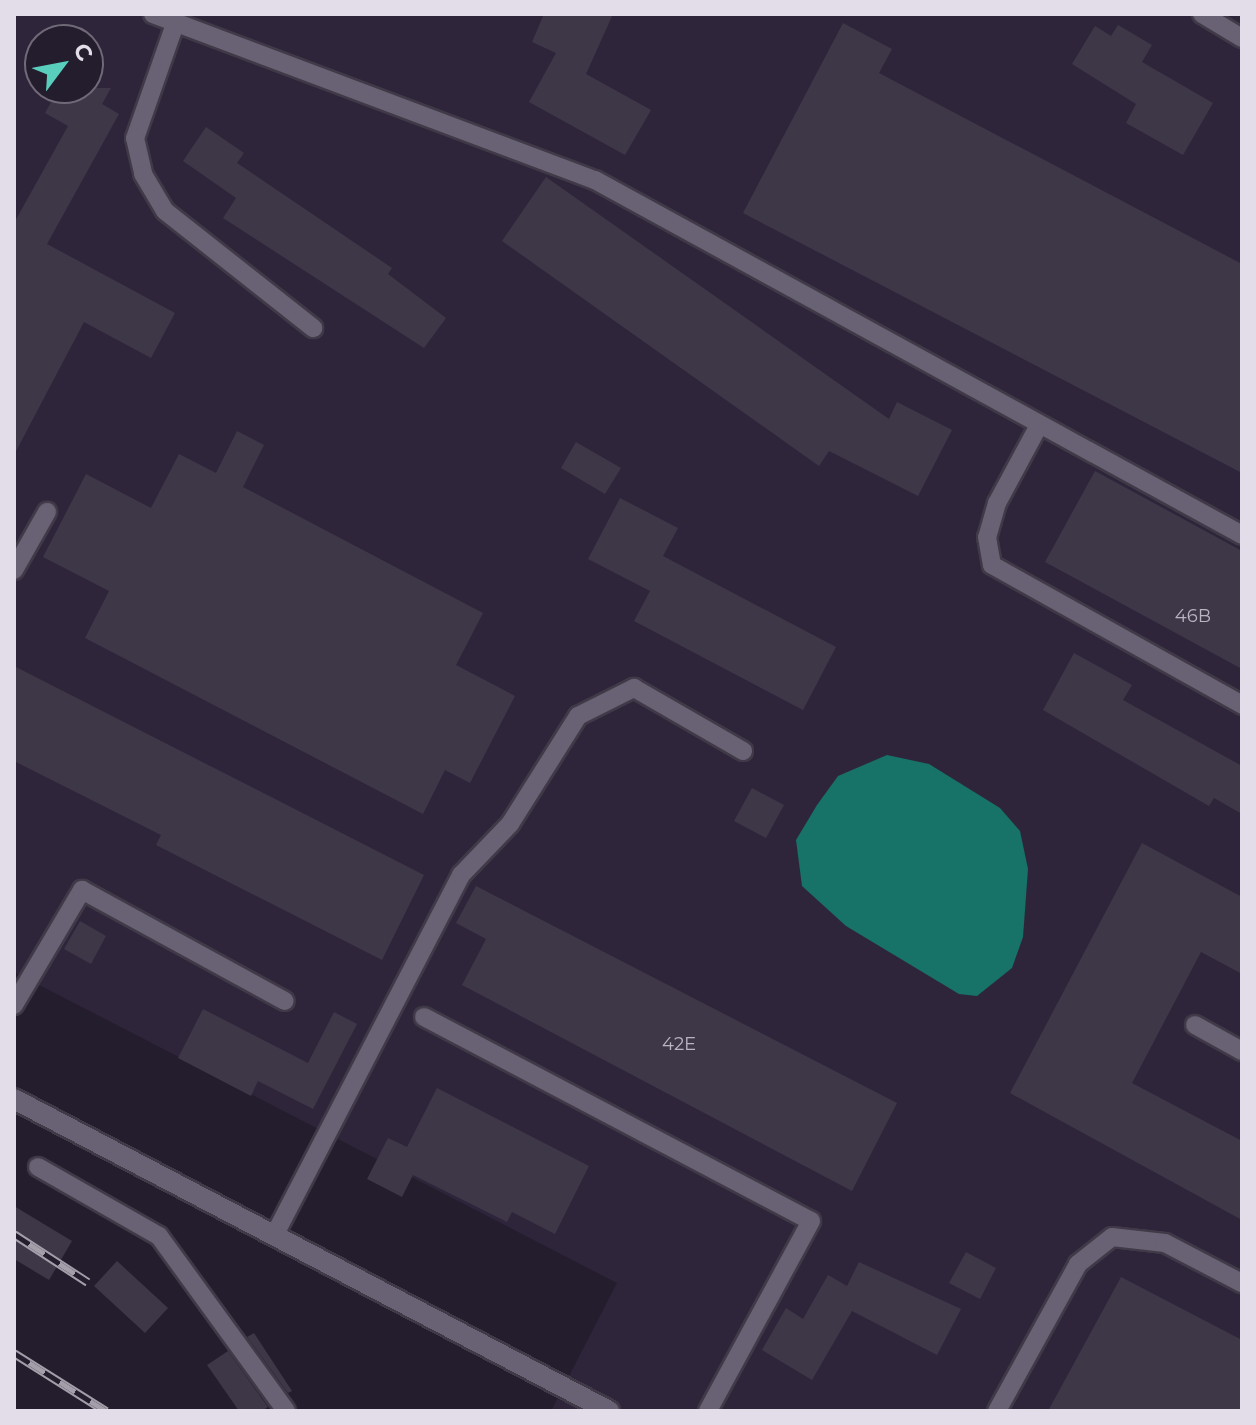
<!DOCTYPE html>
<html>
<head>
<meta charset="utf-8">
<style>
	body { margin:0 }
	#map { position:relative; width:1256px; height:1425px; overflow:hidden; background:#241d2d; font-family:Montserrat,sans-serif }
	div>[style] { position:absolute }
	.built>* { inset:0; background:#2f253b }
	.water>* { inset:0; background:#177267 }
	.building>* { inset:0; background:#3e3748 }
	.roads { filter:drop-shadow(2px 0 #403a48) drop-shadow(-2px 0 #403a48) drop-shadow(0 2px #403a48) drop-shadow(0 -2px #403a48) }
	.lane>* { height:18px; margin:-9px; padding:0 9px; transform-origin:9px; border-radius:9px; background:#696174 }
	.street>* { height:20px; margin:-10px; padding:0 10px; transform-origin:10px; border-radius:10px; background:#696174 }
	.rail>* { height:9px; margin-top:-4.5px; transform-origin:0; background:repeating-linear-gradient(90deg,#241d2d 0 18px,#a39eaa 0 36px); box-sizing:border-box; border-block:2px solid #a39eaa }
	span { translate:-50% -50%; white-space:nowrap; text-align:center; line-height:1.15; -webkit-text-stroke:6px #241d2d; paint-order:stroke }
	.number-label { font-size:18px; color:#b9b4c0 }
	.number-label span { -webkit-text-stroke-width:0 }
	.frame { position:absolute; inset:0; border:16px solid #e2dde8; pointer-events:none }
	.north { position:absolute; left:24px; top:24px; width:80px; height:80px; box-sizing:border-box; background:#241d2d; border:2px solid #706a78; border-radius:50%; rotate:58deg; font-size:22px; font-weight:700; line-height:32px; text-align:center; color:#e2dde8 }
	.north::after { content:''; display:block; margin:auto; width:28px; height:36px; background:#5acebd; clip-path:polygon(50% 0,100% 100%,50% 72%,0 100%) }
</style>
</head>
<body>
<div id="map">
	<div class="built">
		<i style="clip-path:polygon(evenodd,14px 14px,1242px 14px,1242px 1411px,551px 1411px,617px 1283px,14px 972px,14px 14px,40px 40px,88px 40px,88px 88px,40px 88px,40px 40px)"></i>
	</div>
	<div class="water">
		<i style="clip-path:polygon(887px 755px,929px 764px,1000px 808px,1020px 831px,1028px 869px,1023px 937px,1012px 968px,977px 996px,959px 994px,846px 926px,802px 886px,796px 840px,817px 805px,838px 776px)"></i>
	</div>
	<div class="building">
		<i style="clip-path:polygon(544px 14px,613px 14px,586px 74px,651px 110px,625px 155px,529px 102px,556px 53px,532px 42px)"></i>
		<i style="clip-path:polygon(843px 23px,892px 49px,879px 73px,1242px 264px,1242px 473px,743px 213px)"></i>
		<i style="clip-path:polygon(1118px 25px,1152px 45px,1142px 62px,1213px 103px,1183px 155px,1126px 123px,1136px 104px,1072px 64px,1095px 26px,1111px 36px)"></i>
		<i style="clip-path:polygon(59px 88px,111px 88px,102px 104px,119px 114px,47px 244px,175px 313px,151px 358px,84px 322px,14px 455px,14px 223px,68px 126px,45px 113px)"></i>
		<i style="clip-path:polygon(206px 127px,244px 153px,237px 163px,392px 268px,388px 274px,446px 318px,424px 348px,223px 218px,236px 198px,183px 161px)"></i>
		<i style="clip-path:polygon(546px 177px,889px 419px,897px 402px,952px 430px,918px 496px,829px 451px,819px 466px,502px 241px)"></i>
		<i style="clip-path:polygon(237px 431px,264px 445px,243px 487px,483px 613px,456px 665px,515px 696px,470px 783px,445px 770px,423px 814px,85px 638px,109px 591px,43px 557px,86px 474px,151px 508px,179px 454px,216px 473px)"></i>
		<i style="clip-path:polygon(576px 442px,621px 468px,605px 494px,561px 468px)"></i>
		<i style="clip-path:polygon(1095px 471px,1242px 551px,1242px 669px,1045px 562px)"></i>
		<i style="clip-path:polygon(620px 498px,678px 528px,663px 556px,836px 647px,803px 710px,634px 621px,650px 591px,588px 559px)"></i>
		<i style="clip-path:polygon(1074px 653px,1132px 685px,1123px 700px,1242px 766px,1242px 814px,1214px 798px,1209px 806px,1043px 710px)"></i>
		<i style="clip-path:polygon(14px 666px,424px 875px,382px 960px,156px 845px,161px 835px,14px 761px)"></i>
		<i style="clip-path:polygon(752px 788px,784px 805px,766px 838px,734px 821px)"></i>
		<i style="clip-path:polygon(1142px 843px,1242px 897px,1242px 974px,1201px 952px,1132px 1083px,1242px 1141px,1242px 1220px,1010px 1093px)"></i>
		<i style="clip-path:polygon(476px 886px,897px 1103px,852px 1191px,462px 985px,486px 939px,456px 923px)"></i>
		<i style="clip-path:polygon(80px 921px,106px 936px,91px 964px,64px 949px)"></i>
		<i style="clip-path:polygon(203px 1009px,308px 1063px,334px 1012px,357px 1024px,313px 1109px,258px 1081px,251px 1096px,178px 1058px)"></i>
		<i style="clip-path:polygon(437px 1088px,589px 1166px,555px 1234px,512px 1212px,507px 1222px,413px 1175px,402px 1197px,367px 1179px,388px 1138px,407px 1147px)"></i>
		<i style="clip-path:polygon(14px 1206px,72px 1241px,49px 1280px,14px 1259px)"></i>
		<i style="clip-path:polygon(966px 1252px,996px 1268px,980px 1299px,949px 1283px)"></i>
		<i style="clip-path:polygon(117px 1261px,168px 1308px,145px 1333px,94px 1286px)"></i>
		<i style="clip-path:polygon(859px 1262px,961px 1309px,937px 1355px,852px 1311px,812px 1380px,762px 1350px,786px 1308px,803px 1319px,828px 1275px,847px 1286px)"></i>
		<i style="clip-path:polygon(1121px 1277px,1242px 1340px,1242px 1411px,1048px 1411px)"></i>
		<i style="clip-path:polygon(254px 1333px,292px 1391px,288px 1393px,247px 1337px)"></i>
		<i style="clip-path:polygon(228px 1351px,268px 1407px,262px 1411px,239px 1411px,207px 1365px)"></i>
	</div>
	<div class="roads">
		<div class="lane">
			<i style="left:153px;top:14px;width:472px;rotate:20.6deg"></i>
			<i style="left:595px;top:180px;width:738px;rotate:28.75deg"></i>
			<i style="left:1202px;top:14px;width:47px;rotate:31deg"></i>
			<i style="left:175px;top:24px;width:121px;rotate:109.3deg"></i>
			<i style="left:135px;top:138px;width:37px;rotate:77deg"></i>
			<i style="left:143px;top:174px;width:43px;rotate:59.3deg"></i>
			<i style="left:165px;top:211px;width:189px;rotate:38.3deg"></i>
			<i style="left:1038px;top:427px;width:86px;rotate:118.3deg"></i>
			<i style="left:997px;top:503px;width:35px;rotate:106deg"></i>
			<i style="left:987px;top:537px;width:28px;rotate:80deg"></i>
			<i style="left:992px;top:565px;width:287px;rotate:29.2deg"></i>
			<i style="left:14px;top:570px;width:67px;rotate:-60.4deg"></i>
			<i style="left:14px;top:1005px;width:134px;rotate:-59.4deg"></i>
			<i style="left:82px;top:890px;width:231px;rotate:28.7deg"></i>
			<i style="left:424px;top:1017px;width:437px;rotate:27.8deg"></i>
			<i style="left:811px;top:1221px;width:216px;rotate:118.5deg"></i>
			<i style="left:1195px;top:1025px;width:54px;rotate:29deg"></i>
			<i style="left:38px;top:1167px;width:139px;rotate:29.7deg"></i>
			<i style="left:159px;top:1236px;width:216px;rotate:54deg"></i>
			<i style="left:274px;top:1236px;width:407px;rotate:-62.6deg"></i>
			<i style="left:461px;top:875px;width:71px;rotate:-46.1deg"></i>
			<i style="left:510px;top:824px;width:128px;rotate:-57.8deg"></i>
			<i style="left:578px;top:716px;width:63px;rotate:-26.6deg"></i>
			<i style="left:634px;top:688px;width:126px;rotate:30deg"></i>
			<i style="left:997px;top:1411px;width:168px;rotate:-61.1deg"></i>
			<i style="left:1078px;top:1264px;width:43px;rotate:-38.5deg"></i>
			<i style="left:1112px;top:1237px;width:53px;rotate:6.5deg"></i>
			<i style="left:1165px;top:1243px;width:87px;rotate:27.5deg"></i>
		</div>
		<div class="street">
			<i style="left:14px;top:1099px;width:672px;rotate:27.67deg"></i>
		</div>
	</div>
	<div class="rail">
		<i style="left:14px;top:1234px;width:88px;rotate:33deg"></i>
		<i style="left:14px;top:1353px;width:109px;rotate:32.2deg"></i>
	</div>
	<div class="number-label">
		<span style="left:1193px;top:616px">46В</span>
		<span style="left:679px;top:1044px">42Е</span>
	</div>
	<div class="frame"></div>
	<div class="north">С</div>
</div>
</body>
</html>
